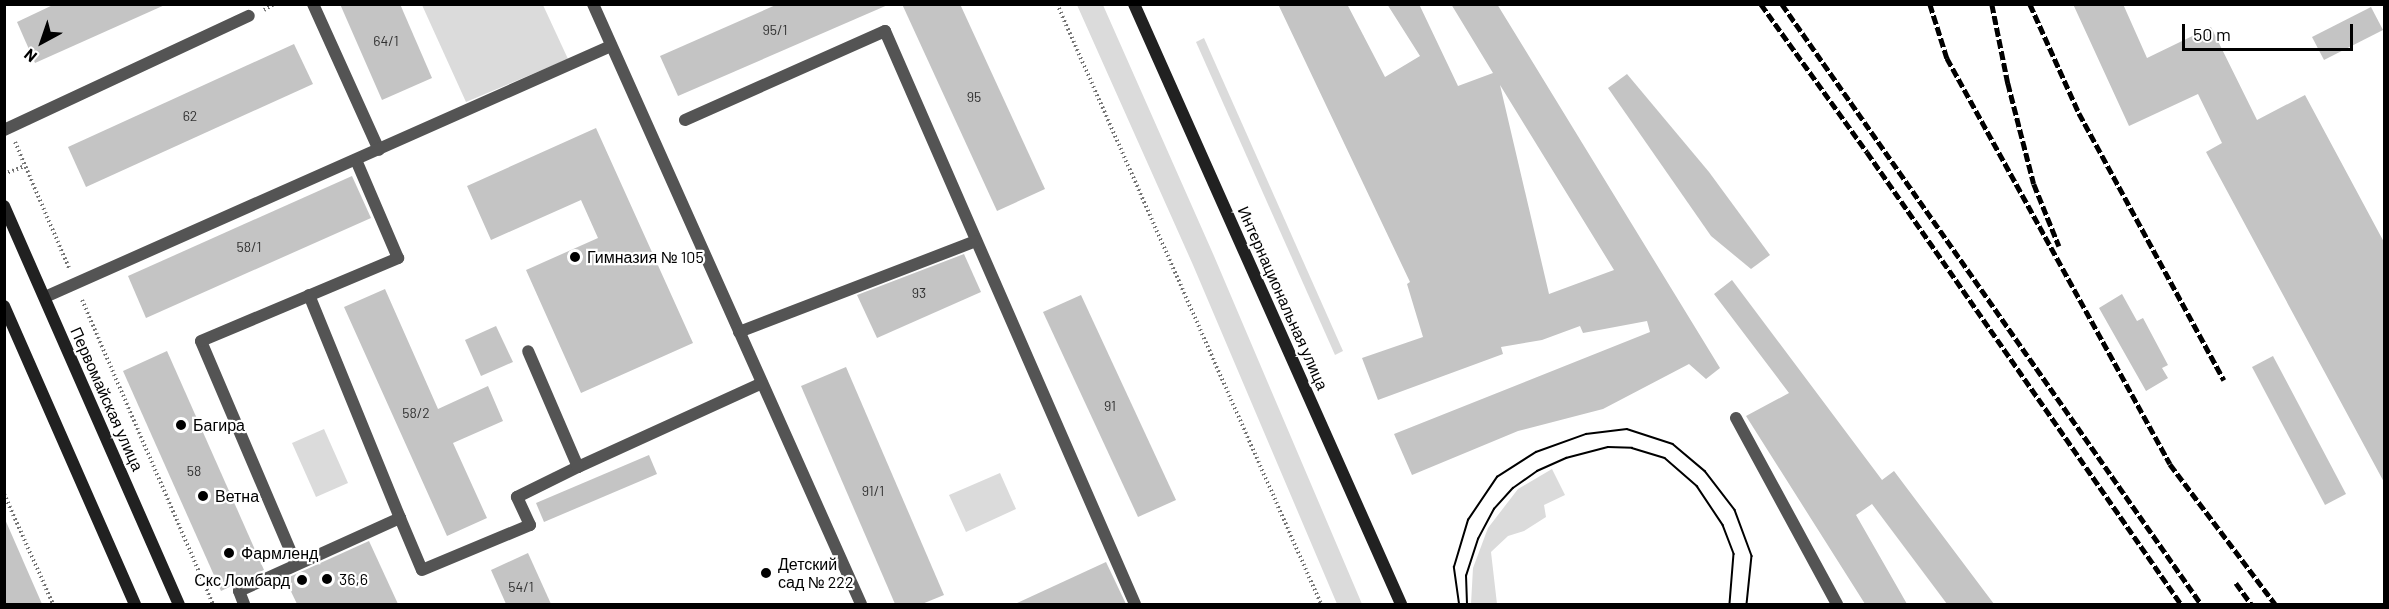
<!DOCTYPE html>
<html>
<head>
<meta charset="utf-8">
<style>
	body { margin:0 }
	#map { position:relative; width:2389px; height:609px; overflow:hidden; background:#fff; font-family:Barlow,sans-serif }
	div>[style] { position:absolute }
	.green>* { inset:0; background:#dbdbdb }
	.building>* { inset:0; background:#c4c4c4 }
	.path>* { height:4px; margin-top:-2px; transform-origin:0; background:repeating-linear-gradient(90deg,#767676 0 1.5px,transparent 0 4.5px) }
	.lane>* { height:12px; margin:-6px; padding:0 6px; transform-origin:6px; border-radius:6px; background:#545454 }
	.secondary>* { height:12px; margin:-6px; padding:0 6px; transform-origin:6px; border-radius:6px; background:#212121 }
	.tram>* { height:1.5px; margin:-0.75px; padding:0 0.75px; transform-origin:0.75px; border-radius:0.75px; background:#000 }
	.rail>* { height:4.5px; margin-top:-2.25px; transform-origin:0; background:repeating-linear-gradient(90deg,#000 0 9px,transparent 0 12px) }
	.dots>* { width:16px; height:16px; translate:-50% -50%; box-sizing:border-box; border:3px solid #fff; border-radius:50% }
	span { translate:-50% -50%; white-space:nowrap; text-align:center; line-height:1.15; -webkit-text-stroke:4.5px #fff; paint-order:stroke }
	.number-label { font-size:14px; color:#313131 }
	.number-label span { -webkit-text-stroke-width:0 }
	.poi-label { font-size:16px; color:#000 }
	.left { translate:0 -50%; text-align:left }
	.right { translate:-100% -50%; text-align:right }
	.street-label { font-size:16px; color:#000 }
	.frame { position:absolute; inset:0; border:6px solid #000; pointer-events:none }
	.north { position:absolute; left:12px; top:12px; width:60px; height:60px; -webkit-text-stroke:4px #fff; paint-order:stroke; rotate:220deg; font-size:16px; font-weight:700; line-height:24px; text-align:center; color:#000 }
	.north::after { content:''; display:block; margin:auto; width:21px; height:27px; background:#000; clip-path:polygon(50% 0,100% 100%,50% 72%,0 100%) }
	.scale { position:absolute; left:2182px; top:24px; width:171px; height:27px; box-sizing:border-box; border:3px solid #000; border-top:0; padding-left:8px; font-size:18px; line-height:21px; white-space:nowrap; color:#000; -webkit-text-stroke:4px #fff; paint-order:stroke }
</style>
</head>
<body>
<div id="map">
	<div class="green">
		<i style="clip-path:polygon(422px 5px,543px 5px,568px 59px,466px 102px)"></i>
		<i style="clip-path:polygon(1077px 5px,1103px 5px,1214px 256px,1362px 604px,1337px 604px,1193px 265px)"></i>
		<i style="clip-path:polygon(1204px 38px,1343px 351px,1335px 355px,1196px 42px)"></i>
		<i style="clip-path:polygon(324px 429px,348px 483px,316px 497px,292px 443px)"></i>
		<i style="clip-path:polygon(1552px 469px,1565px 495px,1544px 505px,1546px 517px,1524px 531px,1508px 536px,1491px 552px,1497px 604px,1471px 604px,1473px 568px,1488px 528px,1518px 489px)"></i>
		<i style="clip-path:polygon(1000px 473px,1016px 509px,966px 532px,949px 495px)"></i>
	</div>
	<div class="building">
		<i style="clip-path:polygon(55px 4px,167px 4px,35px 63px,17px 22px)"></i>
		<i style="clip-path:polygon(340px 4px,400px 4px,432px 78px,382px 100px)"></i>
		<i style="clip-path:polygon(778px 4px,890px 4px,678px 96px,660px 56px)"></i>
		<i style="clip-path:polygon(902px 4px,960px 4px,1045px 189px,997px 211px)"></i>
		<i style="clip-path:polygon(evenodd,1278px 4px,1347px 4px,1385px 77px,1420px 56px,1387px 4px,1419px 4px,1458px 86px,1493px 73px,1451px 4px,1497px 4px,1720px 368px,1706px 379px,1689px 364px,1603px 409px,1518px 431px,1412px 475px,1394px 434px,1650px 332px,1647px 321px,1583px 333px,1580px 326px,1542px 340px,1501px 347px,1503px 354px,1378px 400px,1362px 358px,1423px 337px,1407px 284px,1410px 282px,1278px 4px,1500px 85px,1614px 270px,1549px 294px,1500px 85px)"></i>
		<i style="clip-path:polygon(2073px 4px,2123px 4px,2147px 58px,2211px 27px,2257px 120px,2305px 95px,2385px 244px,2385px 484px,2206px 152px,2222px 143px,2198px 94px,2129px 126px)"></i>
		<i style="clip-path:polygon(2371px 7px,2383px 30px,2324px 60px,2312px 37px)"></i>
		<i style="clip-path:polygon(294px 44px,313px 84px,86px 187px,68px 147px)"></i>
		<i style="clip-path:polygon(1627px 74px,1709px 172px,1770px 255px,1751px 269px,1711px 236px,1608px 88px)"></i>
		<i style="clip-path:polygon(596px 128px,693px 343px,581px 393px,526px 270px,598px 238px,581px 200px,491px 240px,467px 186px)"></i>
		<i style="clip-path:polygon(352px 176px,371px 218px,146px 318px,128px 276px)"></i>
		<i style="clip-path:polygon(964px 254px,981px 292px,877px 338px,857px 295px)"></i>
		<i style="clip-path:polygon(1732px 280px,1882px 480px,1894px 471px,1994px 604px,1947px 604px,1872px 504px,1856px 515px,1907px 604px,1865px 604px,1746px 416px,1789px 393px,1714px 294px)"></i>
		<i style="clip-path:polygon(385px 289px,438px 409px,488px 386px,503px 421px,453px 443px,487px 518px,447px 536px,344px 307px)"></i>
		<i style="clip-path:polygon(2122px 294px,2137px 321px,2143px 318px,2168px 365px,2162px 368px,2168px 378px,2146px 391px,2099px 308px)"></i>
		<i style="clip-path:polygon(1081px 295px,1176px 500px,1138px 517px,1043px 312px)"></i>
		<i style="clip-path:polygon(496px 326px,513px 362px,481px 376px,465px 340px)"></i>
		<i style="clip-path:polygon(167px 351px,264px 570px,221px 591px,123px 371px)"></i>
		<i style="clip-path:polygon(2273px 356px,2346px 494px,2325px 505px,2252px 367px)"></i>
		<i style="clip-path:polygon(846px 367px,944px 595px,922px 604px,895px 604px,801px 386px)"></i>
		<i style="clip-path:polygon(649px 455px,657px 474px,544px 522px,536px 503px)"></i>
		<i style="clip-path:polygon(4px 517px,42px 604px,4px 604px)"></i>
		<i style="clip-path:polygon(369px 541px,398px 604px,297px 604px,285px 579px)"></i>
		<i style="clip-path:polygon(528px 553px,551px 604px,506px 604px,491px 570px)"></i>
		<i style="clip-path:polygon(1106px 562px,1126px 604px,1015px 604px)"></i>
	</div>
	<div class="path">
		<i style="left:1057px;top:4px;width:656px;rotate:66.25deg"></i>
		<i style="left:264px;top:10px;width:12px;rotate:-31deg"></i>
		<i style="left:15px;top:142px;width:137px;rotate:66.8deg"></i>
		<i style="left:4px;top:174px;width:22px;rotate:-21deg"></i>
		<i style="left:82px;top:300px;width:331px;rotate:66.7deg"></i>
		<i style="left:4px;top:494px;width:120px;rotate:66deg"></i>
	</div>
	<div class="lane">
		<i style="left:313px;top:4px;width:160px;rotate:65.7deg"></i>
		<i style="left:593px;top:4px;width:657px;rotate:65.93deg"></i>
		<i style="left:685px;top:120px;width:219px;rotate:-24deg"></i>
		<i style="left:885px;top:31px;width:625px;rotate:66.43deg"></i>
		<i style="left:4px;top:130px;width:270px;rotate:-25deg"></i>
		<i style="left:309px;top:295px;width:241px;rotate:67.8deg"></i>
		<i style="left:45px;top:297px;width:619px;rotate:-23.92deg"></i>
		<i style="left:739px;top:332px;width:254px;rotate:-21deg"></i>
		<i style="left:1736px;top:418px;width:212px;rotate:61.5deg"></i>
		<i style="left:578px;top:467px;width:202px;rotate:-24.5deg"></i>
		<i style="left:296px;top:564px;width:242px;rotate:-113.1deg"></i>
		<i style="left:201px;top:341px;width:214px;rotate:-22.8deg"></i>
		<i style="left:398px;top:258px;width:107px;rotate:-113.2deg"></i>
		<i style="left:244px;top:604px;width:14px;rotate:-111deg"></i>
		<i style="left:239px;top:591px;width:177px;rotate:-24.4deg"></i>
		<i style="left:400px;top:518px;width:56px;rotate:67.1deg"></i>
		<i style="left:422px;top:570px;width:117px;rotate:-22.6deg"></i>
		<i style="left:530px;top:525px;width:31px;rotate:-115deg"></i>
		<i style="left:517px;top:497px;width:68px;rotate:-26.2deg"></i>
		<i style="left:578px;top:467px;width:126px;rotate:-113.3deg"></i>
	</div>
	<div class="secondary">
		<i style="left:1134px;top:4px;width:657px;rotate:66.01deg"></i>
		<i style="left:4px;top:206px;width:435px;rotate:66.3deg"></i>
		<i style="left:4px;top:306px;width:326px;rotate:66.3deg"></i>
	</div>
	<div class="tram">
		<i style="left:1459px;top:604px;width:37px;rotate:-98deg"></i>
		<i style="left:1454px;top:567px;width:49px;rotate:-73.4deg"></i>
		<i style="left:1468px;top:520px;width:52px;rotate:-56deg"></i>
		<i style="left:1497px;top:477px;width:46px;rotate:-32.7deg"></i>
		<i style="left:1536px;top:452px;width:53px;rotate:-19.8deg"></i>
		<i style="left:1586px;top:434px;width:41px;rotate:-7deg"></i>
		<i style="left:1627px;top:429px;width:48px;rotate:18.1deg"></i>
		<i style="left:1673px;top:444px;width:42px;rotate:40.2deg"></i>
		<i style="left:1705px;top:471px;width:49px;rotate:52.4deg"></i>
		<i style="left:1735px;top:510px;width:49px;rotate:69.7deg"></i>
		<i style="left:1752px;top:556px;width:48px;rotate:95.9deg"></i>
		<i style="left:1467px;top:604px;width:28px;rotate:-92deg"></i>
		<i style="left:1466px;top:576px;width:39px;rotate:-72deg"></i>
		<i style="left:1478px;top:539px;width:34px;rotate:-62deg"></i>
		<i style="left:1494px;top:509px;width:28px;rotate:-48deg"></i>
		<i style="left:1513px;top:488px;width:29px;rotate:-35deg"></i>
		<i style="left:1537px;top:471px;width:32px;rotate:-24deg"></i>
		<i style="left:1566px;top:458px;width:43px;rotate:-14.7deg"></i>
		<i style="left:1608px;top:447px;width:24px;rotate:2deg"></i>
		<i style="left:1632px;top:448px;width:34px;rotate:17deg"></i>
		<i style="left:1665px;top:458px;width:43px;rotate:41.2deg"></i>
		<i style="left:1697px;top:486px;width:47px;rotate:56.3deg"></i>
		<i style="left:1723px;top:525px;width:31px;rotate:69deg"></i>
		<i style="left:1734px;top:554px;width:50px;rotate:94.6deg"></i>
	</div>
	<div class="rail">
		<i style="left:1761px;top:4px;width:182px;rotate:54.4deg"></i>
		<i style="left:1867px;top:152px;width:550px;rotate:55.21deg"></i>
		<i style="left:1782px;top:4px;width:732px;rotate:55.07deg"></i>
		<i style="left:1930px;top:4px;width:57px;rotate:72.5deg"></i>
		<i style="left:1947px;top:58px;width:463px;rotate:61.2deg"></i>
		<i style="left:2170px;top:464px;width:175px;rotate:53.1deg"></i>
		<i style="left:1992px;top:4px;width:81px;rotate:78.6deg"></i>
		<i style="left:2008px;top:83px;width:104px;rotate:75.6deg"></i>
		<i style="left:2034px;top:184px;width:67px;rotate:68deg"></i>
		<i style="left:2030px;top:4px;width:120px;rotate:65.8deg"></i>
		<i style="left:2079px;top:113px;width:304px;rotate:61.5deg"></i>
		<i style="left:2236px;top:583px;width:26px;rotate:54deg"></i>
	</div>
	<div class="dots">
		<i style="left:575px;top:257px;background:#000"></i>
		<i style="left:181px;top:425px;background:#000"></i>
		<i style="left:203px;top:496px;background:#000"></i>
		<i style="left:229px;top:553px;background:#000"></i>
		<i style="left:766px;top:573px;background:#000"></i>
		<i style="left:327px;top:579px;background:#000"></i>
		<i style="left:302px;top:580px;background:#000"></i>
	</div>
	<div class="number-label">
		<span style="left:775px;top:30px">95/1</span>
		<span style="left:386px;top:41px">64/1</span>
		<span style="left:974px;top:97px">95</span>
		<span style="left:190px;top:116px">62</span>
		<span style="left:249px;top:247px">58/1</span>
		<span style="left:919px;top:293px">93</span>
		<span style="left:1110px;top:406px">91</span>
		<span style="left:416px;top:413px">58/2</span>
		<span style="left:194px;top:471px">58</span>
		<span style="left:873px;top:491px">91/1</span>
		<span style="left:521px;top:587px">54/1</span>
	</div>
	<div class="poi-label">
		<span class="left" style="left:587px;top:257px">Гимназия № 105</span>
		<span class="left" style="left:193px;top:425px">Багира</span>
		<span class="left" style="left:215px;top:496px">Ветна</span>
		<span class="left" style="left:241px;top:553px">Фармленд</span>
		<span class="left" style="left:778px;top:573px">Детский<br>сад № 222</span>
		<span class="left" style="left:339px;top:579px">36,6</span>
		<span class="right" style="left:290px;top:580px">Скс Ломбард</span>
	</div>
	<div class="street-label">
		<span style="left:1283px;top:298px;rotate:66deg">Интернациональная улица</span>
		<span style="left:107px;top:399px;rotate:66deg">Первомайская улица</span>
	</div>
	<div class="frame"></div>
	<div class="north">N</div>
	<div class="scale">50 m</div>
</div>
</body>
</html>
